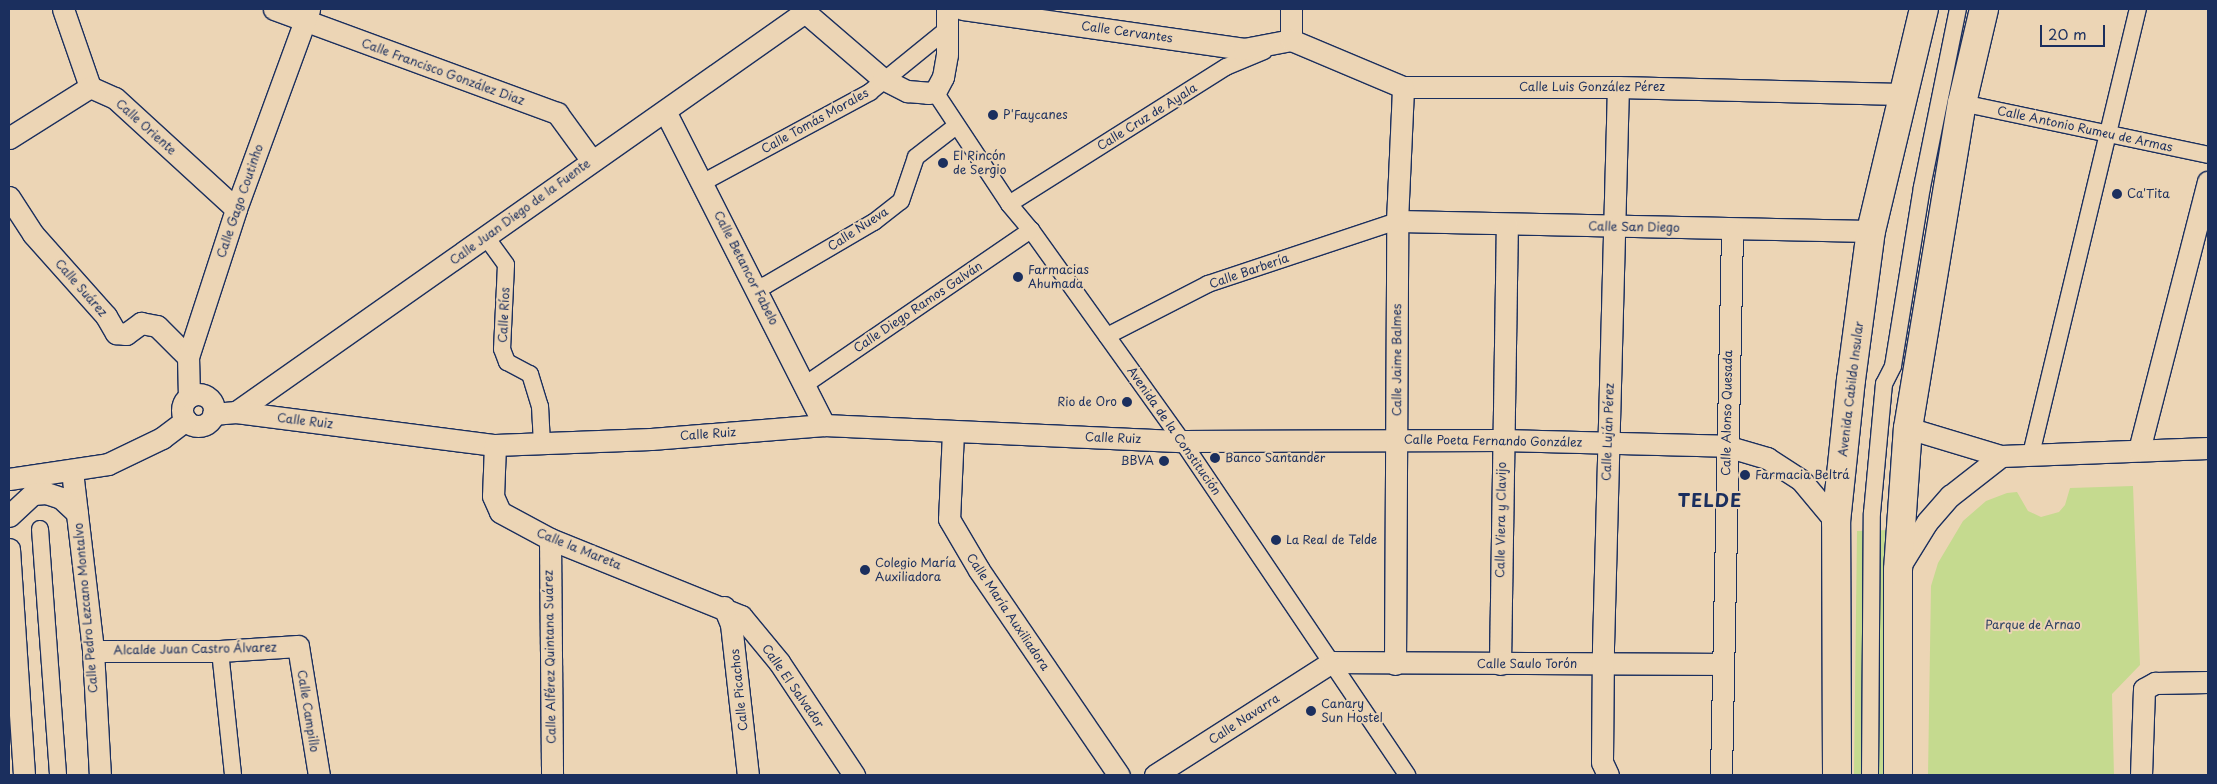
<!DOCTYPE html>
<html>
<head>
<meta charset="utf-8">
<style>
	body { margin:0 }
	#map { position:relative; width:2217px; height:784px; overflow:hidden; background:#ecd5b5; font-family:"Playpen Sans",sans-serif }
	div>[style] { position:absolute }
	.green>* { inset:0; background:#c5da8f }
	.roads { filter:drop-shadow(1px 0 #1b2f5e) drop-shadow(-1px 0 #1b2f5e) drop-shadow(0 1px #1b2f5e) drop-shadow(0 -1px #1b2f5e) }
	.pedestrian>* { height:16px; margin:-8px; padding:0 8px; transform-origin:8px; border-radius:8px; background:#ecd5b5 }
	.minor>* { height:21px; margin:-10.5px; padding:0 10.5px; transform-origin:10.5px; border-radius:10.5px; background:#ecd5b5 }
	.minor>.ring { margin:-10.5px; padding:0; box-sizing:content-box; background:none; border:21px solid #ecd5b5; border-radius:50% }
	.primary>* { height:28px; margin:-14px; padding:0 14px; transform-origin:14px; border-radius:14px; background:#ecd5b5 }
	.dots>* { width:14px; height:14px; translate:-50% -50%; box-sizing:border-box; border:2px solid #ecd5b5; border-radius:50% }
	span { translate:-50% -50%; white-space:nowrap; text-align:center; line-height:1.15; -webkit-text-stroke:4px #ecd5b5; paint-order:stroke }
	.street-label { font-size:12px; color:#1b2f5e }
	.poi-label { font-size:12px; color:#1b2f5e }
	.left { translate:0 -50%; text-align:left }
	.right { translate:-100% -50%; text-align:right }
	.park-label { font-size:12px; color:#2c4063 }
	.district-label { font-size:18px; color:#1b2f5e; font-weight:700; letter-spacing:1px }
	.frame { position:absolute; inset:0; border:10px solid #1b2f5e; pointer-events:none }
	.scale { position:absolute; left:2040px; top:25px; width:65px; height:22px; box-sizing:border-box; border:2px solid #1b2f5e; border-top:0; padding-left:6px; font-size:15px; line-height:18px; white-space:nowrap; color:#1b2f5e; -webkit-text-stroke:4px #ecd5b5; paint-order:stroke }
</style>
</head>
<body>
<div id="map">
	<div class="green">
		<i style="clip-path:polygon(2133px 486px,2140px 665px,2112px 694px,2114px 775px,1928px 775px,1931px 586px,1938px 563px,1963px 521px,1986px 501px,2007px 493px,2017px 492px,2028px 511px,2041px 517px,2059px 512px,2065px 505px,2070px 488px)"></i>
		<i style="clip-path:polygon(1889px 530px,1887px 775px,1854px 775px,1857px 531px)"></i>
	</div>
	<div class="roads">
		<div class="pedestrian">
			<i style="left:935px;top:92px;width:134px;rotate:56.5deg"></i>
			<i style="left:1009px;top:204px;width:34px;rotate:50deg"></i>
			<i style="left:1031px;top:230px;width:259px;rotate:54.4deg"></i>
			<i style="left:1182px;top:441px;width:403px;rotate:56deg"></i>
			<i style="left:1962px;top:103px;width:251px;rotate:11.9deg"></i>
			<i style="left:702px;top:183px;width:191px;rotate:-28.4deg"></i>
			<i style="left:870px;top:92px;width:97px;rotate:-39.1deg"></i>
			<i style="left:1009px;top:204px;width:257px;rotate:-32.3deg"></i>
			<i style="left:1226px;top:67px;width:41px;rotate:-22.8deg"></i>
			<i style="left:486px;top:237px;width:34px;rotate:54deg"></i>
			<i style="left:506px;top:265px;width:84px;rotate:92.7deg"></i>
			<i style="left:502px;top:349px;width:14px;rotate:69deg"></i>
			<i style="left:507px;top:362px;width:26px;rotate:28deg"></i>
			<i style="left:530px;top:374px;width:34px;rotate:73deg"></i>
			<i style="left:540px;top:406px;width:37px;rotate:87deg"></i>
			<i style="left:756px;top:287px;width:10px;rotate:-11deg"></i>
			<i style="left:766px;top:285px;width:125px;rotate:-30.3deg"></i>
			<i style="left:874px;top:222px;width:34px;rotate:-38deg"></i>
			<i style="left:901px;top:201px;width:46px;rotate:-71.2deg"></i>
			<i style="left:916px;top:157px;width:51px;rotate:-37.8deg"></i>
			<i style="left:1107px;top:336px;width:114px;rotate:-27.2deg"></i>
			<i style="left:1208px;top:284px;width:199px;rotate:-18.4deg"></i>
			<i style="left:806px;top:384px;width:273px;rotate:-34.4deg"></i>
			<i style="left:2031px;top:454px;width:458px;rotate:-76.5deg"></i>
			<i style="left:40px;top:529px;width:247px;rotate:85.8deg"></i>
			<i style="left:220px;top:651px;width:125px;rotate:84deg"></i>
			<i style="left:1870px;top:775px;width:262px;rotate:-89.6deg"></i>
			<i style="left:1872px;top:513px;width:130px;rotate:-84.7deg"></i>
			<i style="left:1884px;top:384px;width:20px;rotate:-63deg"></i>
			<i style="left:1893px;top:366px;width:181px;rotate:-80.8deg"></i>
			<i style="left:1922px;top:187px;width:182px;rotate:-78.6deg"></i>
		</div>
		<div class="minor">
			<i style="left:63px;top:9px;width:83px;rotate:70.9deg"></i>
			<i style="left:90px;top:87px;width:27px;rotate:24deg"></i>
			<i style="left:115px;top:98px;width:164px;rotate:42.5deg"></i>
			<i style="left:274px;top:9px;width:302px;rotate:20.2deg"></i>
			<i style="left:557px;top:113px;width:59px;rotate:53.9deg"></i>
			<i style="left:963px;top:9px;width:284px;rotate:8.1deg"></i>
			<i style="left:1244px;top:49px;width:48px;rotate:-10.8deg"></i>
			<i style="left:1291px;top:9px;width:31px;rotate:90deg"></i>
			<i style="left:1291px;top:40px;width:121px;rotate:22.8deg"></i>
			<i style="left:1403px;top:87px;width:215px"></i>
			<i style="left:1618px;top:87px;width:283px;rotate:1.4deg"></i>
			<i style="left:666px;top:113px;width:350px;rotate:63.1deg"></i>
			<i style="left:9px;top:138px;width:96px;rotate:-32.2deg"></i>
			<i style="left:9px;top:197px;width:44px;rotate:57deg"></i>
			<i style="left:33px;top:234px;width:110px;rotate:48.3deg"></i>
			<i style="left:106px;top:316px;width:20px;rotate:60deg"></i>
			<i style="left:116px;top:333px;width:10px;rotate:6deg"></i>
			<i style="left:126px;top:334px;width:19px;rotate:-36deg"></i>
			<i style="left:141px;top:323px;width:16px;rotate:11deg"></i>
			<i style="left:157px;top:326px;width:44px;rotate:45deg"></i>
			<i style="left:1397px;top:221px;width:474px;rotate:1.2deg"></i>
			<i class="ring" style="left:182px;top:394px;width:11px;height:11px"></i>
			<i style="left:189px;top:397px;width:40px;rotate:-91.4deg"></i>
			<i style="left:188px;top:357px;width:156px;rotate:-72deg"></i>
			<i style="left:236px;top:209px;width:213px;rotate:-69.9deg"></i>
			<i style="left:236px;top:412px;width:696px;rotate:-35.11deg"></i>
			<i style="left:805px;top:12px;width:103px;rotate:40.7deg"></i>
			<i style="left:883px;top:79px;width:27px;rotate:27deg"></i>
			<i style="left:907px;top:91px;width:21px;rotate:5deg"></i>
			<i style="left:928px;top:93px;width:7px;rotate:-8deg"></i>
			<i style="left:935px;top:92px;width:17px;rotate:-62deg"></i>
			<i style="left:943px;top:77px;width:23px;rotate:-80deg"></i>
			<i style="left:947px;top:54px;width:45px;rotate:-90deg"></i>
			<i style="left:213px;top:414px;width:23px;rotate:-5deg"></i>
			<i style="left:236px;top:412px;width:261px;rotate:7.3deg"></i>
			<i style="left:495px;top:445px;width:156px;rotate:-2.2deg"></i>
			<i style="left:651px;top:439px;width:174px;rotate:-4.6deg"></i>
			<i style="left:824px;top:425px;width:358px;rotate:2.6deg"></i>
			<i style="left:1182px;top:441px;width:320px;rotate:-0.2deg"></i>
			<i style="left:1502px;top:440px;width:224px;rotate:1.5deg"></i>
			<i style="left:1726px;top:446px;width:43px;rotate:16.3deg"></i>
			<i style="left:1767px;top:458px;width:40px;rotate:32.9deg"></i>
			<i style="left:1801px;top:480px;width:55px;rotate:50.2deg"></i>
			<i style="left:1908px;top:428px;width:97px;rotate:16.8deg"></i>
			<i style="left:2001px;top:456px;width:207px;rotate:-2.2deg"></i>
			<i style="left:953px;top:432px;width:87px;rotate:92.6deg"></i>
			<i style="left:949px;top:519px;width:59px;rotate:59.5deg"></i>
			<i style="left:979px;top:570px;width:248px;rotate:55.7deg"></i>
			<i style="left:495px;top:445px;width:51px;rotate:92.2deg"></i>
			<i style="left:493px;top:496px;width:17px;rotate:66deg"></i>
			<i style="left:500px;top:512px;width:57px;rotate:28.4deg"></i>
			<i style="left:550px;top:539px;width:206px;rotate:22deg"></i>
			<i style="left:741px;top:616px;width:60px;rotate:50.4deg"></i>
			<i style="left:779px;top:662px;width:136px;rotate:56.4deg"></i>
			<i style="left:2139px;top:450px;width:277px;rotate:-75.6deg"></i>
			<i style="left:72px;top:471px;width:181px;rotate:83.3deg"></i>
			<i style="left:93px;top:651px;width:124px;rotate:86.8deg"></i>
			<i style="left:9px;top:479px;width:100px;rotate:-8.6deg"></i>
			<i style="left:108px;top:464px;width:60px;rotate:-25.7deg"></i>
			<i style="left:162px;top:438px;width:30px;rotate:-37deg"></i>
			<i style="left:9px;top:516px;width:33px;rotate:-43deg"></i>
			<i style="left:33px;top:494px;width:13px;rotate:-4deg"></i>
			<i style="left:46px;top:493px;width:16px;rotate:18deg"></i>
			<i style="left:61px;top:498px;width:22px;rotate:43deg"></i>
			<i style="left:550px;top:539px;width:236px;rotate:89.5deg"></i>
			<i style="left:9px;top:549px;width:226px;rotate:86.2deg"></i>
			<i style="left:1898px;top:569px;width:55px;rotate:-58.3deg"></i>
			<i style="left:1927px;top:522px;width:35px;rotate:-49deg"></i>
			<i style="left:1950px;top:496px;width:65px;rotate:-38.1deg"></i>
			<i style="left:724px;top:607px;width:18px;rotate:68deg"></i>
			<i style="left:731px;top:624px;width:152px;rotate:83.6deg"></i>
			<i style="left:93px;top:651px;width:127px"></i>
			<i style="left:220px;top:651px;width:78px;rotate:-3.7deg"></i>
			<i style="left:298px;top:646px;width:131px;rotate:80.8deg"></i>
			<i style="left:1395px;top:664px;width:443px;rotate:-89.7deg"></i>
			<i style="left:1397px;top:221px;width:134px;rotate:-87.4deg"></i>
			<i style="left:1500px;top:664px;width:439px;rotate:-89.1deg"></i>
			<i style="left:1155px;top:775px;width:210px;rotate:-32.6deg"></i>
			<i style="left:1332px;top:662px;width:390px;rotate:0.3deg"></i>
			<i style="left:1608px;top:775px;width:14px;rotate:-115deg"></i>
			<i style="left:1602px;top:762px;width:115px;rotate:-89.5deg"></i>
			<i style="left:1603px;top:647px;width:560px;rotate:-88.47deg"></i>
			<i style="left:1721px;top:775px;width:545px;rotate:-88.84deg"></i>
			<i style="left:2141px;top:775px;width:86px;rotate:-88deg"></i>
			<i style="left:2144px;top:689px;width:13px;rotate:-29deg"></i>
			<i style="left:2155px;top:683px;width:53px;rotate:-1.1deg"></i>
		</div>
		<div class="primary">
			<i style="left:1837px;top:775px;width:253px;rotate:-90.2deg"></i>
			<i style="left:1836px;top:522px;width:143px;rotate:-84deg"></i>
			<i style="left:1851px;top:380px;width:150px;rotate:-82.4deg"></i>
			<i style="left:1871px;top:231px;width:228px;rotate:-76.6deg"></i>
			<i style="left:1898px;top:775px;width:205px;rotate:-90deg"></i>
			<i style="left:1898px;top:570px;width:142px;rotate:-86deg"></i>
			<i style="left:1908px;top:428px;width:329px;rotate:-80.6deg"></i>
			<i style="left:1962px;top:103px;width:97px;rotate:-76.8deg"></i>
		</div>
	</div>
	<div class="dots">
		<i style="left:993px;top:115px;background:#1b2f5e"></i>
		<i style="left:943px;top:163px;background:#1b2f5e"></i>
		<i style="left:2117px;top:194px;background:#1b2f5e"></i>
		<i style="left:1018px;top:277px;background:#1b2f5e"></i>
		<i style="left:1127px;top:402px;background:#1b2f5e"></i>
		<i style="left:1215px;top:458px;background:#1b2f5e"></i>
		<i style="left:1164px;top:461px;background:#1b2f5e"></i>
		<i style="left:1745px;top:475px;background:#1b2f5e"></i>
		<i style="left:1276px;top:540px;background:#1b2f5e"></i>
		<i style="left:865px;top:570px;background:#1b2f5e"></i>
		<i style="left:1311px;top:711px;background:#1b2f5e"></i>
	</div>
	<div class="street-label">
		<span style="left:1127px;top:32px;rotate:8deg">Calle Cervantes</span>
		<span style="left:443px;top:72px;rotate:20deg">Calle Francisco González Diaz</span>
		<span style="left:1592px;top:87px">Calle Luis González Pérez</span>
		<span style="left:1147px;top:117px;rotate:-32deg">Calle Cruz de Ayala</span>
		<span style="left:815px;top:121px;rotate:-29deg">Calle Tomás Morales</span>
		<span style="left:146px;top:127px;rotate:42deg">Calle Oriente</span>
		<span style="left:2085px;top:129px;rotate:12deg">Calle Antonio Rumeu de Armas</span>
		<span style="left:240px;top:201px;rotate:-71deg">Calle Gago Coutinho</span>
		<span style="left:520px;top:212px;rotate:-36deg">Calle Juan Diego de la Fuente</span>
		<span style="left:1634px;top:227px;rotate:1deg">Calle San Diego</span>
		<span style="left:858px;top:229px;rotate:-33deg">Calle Nueva</span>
		<span style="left:746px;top:268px;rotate:63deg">Calle Betancor Fabelo</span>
		<span style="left:1249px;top:271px;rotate:-19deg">Calle Barbería</span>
		<span style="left:81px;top:288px;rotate:49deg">Calle Suárez</span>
		<span style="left:918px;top:307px;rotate:-34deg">Calle Diego Ramos Galván</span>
		<span style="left:504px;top:315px;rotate:-87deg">Calle Ríos</span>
		<span style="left:1397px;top:360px;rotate:-90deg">Calle Jaime Balmes</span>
		<span style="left:1851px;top:389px;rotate:-83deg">Avenida Cabildo Insular</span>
		<span style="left:1727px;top:413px;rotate:-89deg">Calle Alonso Quesada</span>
		<span style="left:305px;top:421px;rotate:7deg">Calle Ruiz</span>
		<span style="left:1174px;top:431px;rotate:55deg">Avenida de la Constitución</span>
		<span style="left:1608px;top:432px;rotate:-88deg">Calle Luján Pérez</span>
		<span style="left:708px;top:434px;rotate:-4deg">Calle Ruiz</span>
		<span style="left:1113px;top:438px;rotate:2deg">Calle Ruiz</span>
		<span style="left:1493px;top:441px;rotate:1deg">Calle Poeta Fernando González</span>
		<span style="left:1501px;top:520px;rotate:-89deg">Calle Viera y Clavijo</span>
		<span style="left:579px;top:549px;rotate:22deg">Calle la Mareta</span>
		<span style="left:86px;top:608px;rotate:-95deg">Calle Pedro Lezcano Montalvo</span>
		<span style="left:1008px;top:612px;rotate:56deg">Calle María Auxiliadora</span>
		<span style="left:195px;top:649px;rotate:-1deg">Alcalde Juan Castro Álvarez</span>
		<span style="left:550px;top:657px;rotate:-91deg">Calle Alférez Quintana Suárez</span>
		<span style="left:1527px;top:664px">Calle Saulo Torón</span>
		<span style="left:793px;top:686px;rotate:55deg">Calle El Salvador</span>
		<span style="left:739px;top:690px;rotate:-96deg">Calle Picachos</span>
		<span style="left:308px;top:711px;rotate:81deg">Calle Campillo</span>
		<span style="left:1244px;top:719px;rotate:-33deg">Calle Navarra</span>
	</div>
	<div class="poi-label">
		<span class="left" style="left:1003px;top:115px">P'Faycanes</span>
		<span class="left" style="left:953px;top:163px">El Rincón<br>de Sergio</span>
		<span class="left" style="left:2127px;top:194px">Ca'Tita</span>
		<span class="left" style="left:1028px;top:277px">Farmacias<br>Ahumada</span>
		<span class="right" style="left:1117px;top:402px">Rio de Oro</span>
		<span class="left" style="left:1225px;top:458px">Banco Santander</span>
		<span class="right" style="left:1154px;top:461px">BBVA</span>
		<span class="left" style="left:1755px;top:475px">Farmacia Beltrá</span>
		<span class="left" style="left:1286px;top:540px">La Real de Telde</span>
		<span class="left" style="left:875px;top:570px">Colegio María<br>Auxiliadora</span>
		<span class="left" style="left:1321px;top:711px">Canary<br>Sun Hostel</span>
	</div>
	<div class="park-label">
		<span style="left:2033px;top:625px">Parque de Arnao</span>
	</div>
	<div class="district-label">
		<span style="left:1710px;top:500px">TELDE</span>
	</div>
	<div class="frame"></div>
	<div class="scale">20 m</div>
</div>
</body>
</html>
